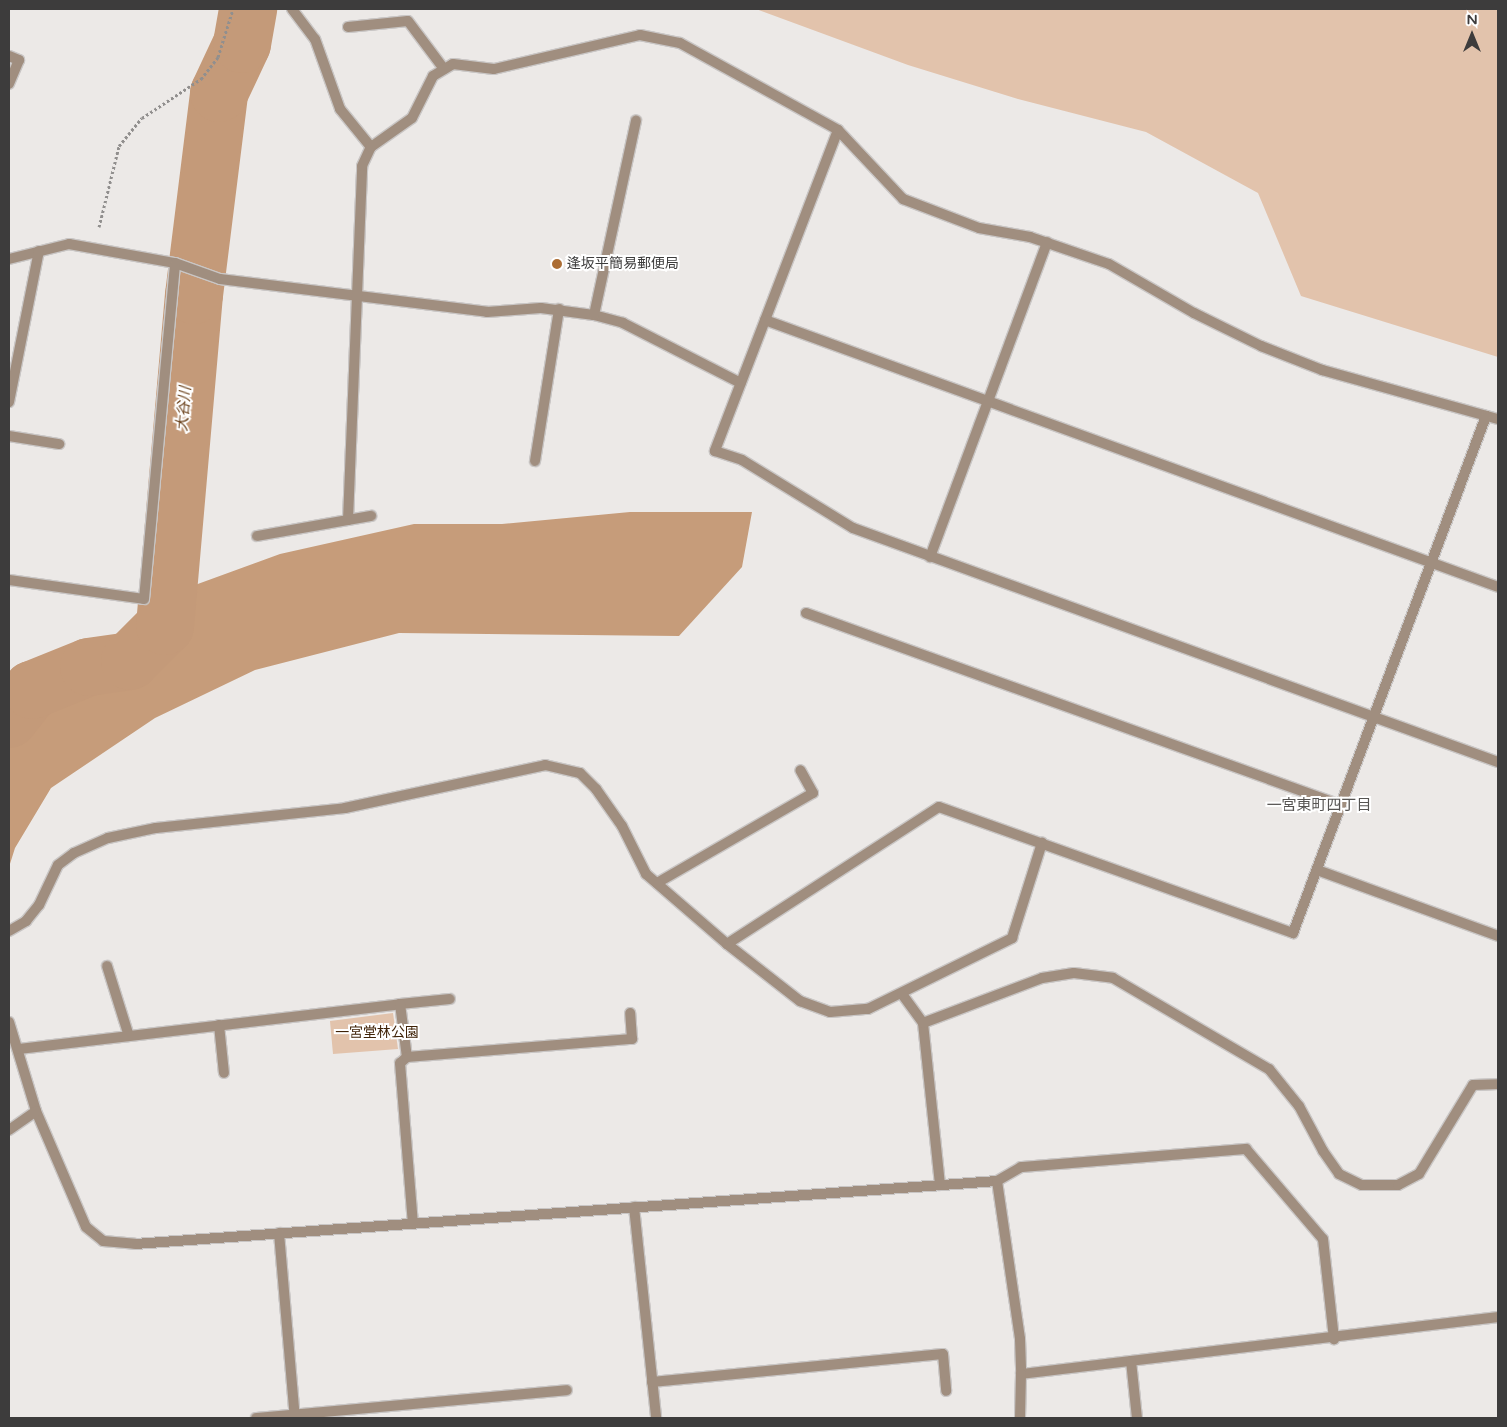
<!DOCTYPE html>
<html>
<head>
<meta charset="utf-8">
<style>
	body { margin:0 }
	#map { position:relative; width:1507px; height:1427px; overflow:hidden; background:#ece9e7; font-family:"Varela Round","Noto Sans JP",sans-serif }
	div>[style] { position:absolute }
	.green>* { inset:0; background:#e2c3ac }
	.forest>* { inset:0; background:#c69c7a }
	.river>* { height:58px; margin:-29px; padding:0 29px; transform-origin:29px; border-radius:29px; background:#c49a79 }
	.path>* { height:3px; margin-top:-1.5px; transform-origin:0; background:repeating-linear-gradient(90deg,#918f8e 0 2.5px,transparent 0 5px) }
	.roads { filter:drop-shadow(1px 0 #c9c6c5) drop-shadow(-1px 0 #c9c6c5) drop-shadow(0 1px #c9c6c5) drop-shadow(0 -1px #c9c6c5) }
	.minor>* { height:10px; margin:-5px; padding:0 5px; transform-origin:5px; border-radius:5px; background:#a08e7f }
	.dots>* { width:14px; height:14px; translate:-50% -50%; box-sizing:border-box; border:2px solid #fff; border-radius:50% }
	span { translate:-50% -50%; white-space:nowrap; text-align:center; line-height:1.15; -webkit-text-stroke:4px #fff; paint-order:stroke }
	.poi-label { font-size:14px; color:#3d3c3c }
	.left { translate:0 -50%; text-align:left }
	.park-label { font-size:14px; color:#3f2207 }
	.water-label { font-size:15px; color:#683e17; font-style:italic }
	.neighbourhood-label { font-size:15px; color:#565452 }
	.frame { position:absolute; inset:0; border:10px solid #3d3c3c; pointer-events:none }
	.north { position:absolute; left:1447px; top:10px; width:50px; height:50px; -webkit-text-stroke:4px #fff; paint-order:stroke; rotate:0deg; font-size:14px; font-weight:700; line-height:20px; text-align:center; color:#3d3c3c }
	.north::after { content:''; display:block; margin:auto; width:18px; height:22px; background:#3d3c3c; clip-path:polygon(50% 0,100% 100%,50% 72%,0 100%) }
</style>
</head>
<body>
<div id="map">
	<div class="green">
		<i style="clip-path:polygon(756px 9px,1498px 9px,1498px 357px,1301px 296px,1258px 193px,1146px 132px,1018px 99px,908px 65px)"></i>
		<i style="clip-path:polygon(393px 1013px,398px 1049px,333px 1054px,330px 1021px)"></i>
	</div>
	<div class="forest">
		<i style="clip-path:polygon(630px 512px,752px 512px,742px 567px,679px 636px,399px 633px,255px 670px,155px 718px,51px 788px,15px 848px,9px 867px,9px 720px,67px 682px,130px 652px,195px 585px,280px 554px,414px 524px,502px 524px)"></i>
	</div>
	<div class="river">
		<i style="left:9px;top:719px;width:37px;rotate:-52deg"></i>
		<i style="left:32px;top:690px;width:61px;rotate:-22deg"></i>
		<i style="left:89px;top:667px;width:41px;rotate:-8.3deg"></i>
		<i style="left:130px;top:661px;width:49px;rotate:-45deg"></i>
		<i style="left:165px;top:626px;width:332px;rotate:-85deg"></i>
		<i style="left:194px;top:295px;width:204px;rotate:-82.9deg"></i>
		<i style="left:219px;top:93px;width:54px;rotate:-64.9deg"></i>
		<i style="left:242px;top:44px;width:36px;rotate:-80deg"></i>
	</div>
	<div class="path">
		<i style="left:99px;top:227px;width:83px;rotate:-76.1deg"></i>
		<i style="left:119px;top:146px;width:36px;rotate:-51deg"></i>
		<i style="left:142px;top:118px;width:71px;rotate:-33.5deg"></i>
		<i style="left:201px;top:79px;width:28px;rotate:-52deg"></i>
		<i style="left:218px;top:57px;width:50px;rotate:-72.6deg"></i>
	</div>
	<div class="roads">
		<div class="minor">
			<i style="left:292px;top:9px;width:38px;rotate:53deg"></i>
			<i style="left:315px;top:39px;width:74px;rotate:70.3deg"></i>
			<i style="left:340px;top:109px;width:49px;rotate:50.8deg"></i>
			<i style="left:348px;top:27px;width:60px;rotate:-5.7deg"></i>
			<i style="left:408px;top:21px;width:60px;rotate:53.1deg"></i>
			<i style="left:9px;top:56px;width:11px;rotate:22deg"></i>
			<i style="left:19px;top:60px;width:26px;rotate:113deg"></i>
			<i style="left:838px;top:130px;width:344px;rotate:111deg"></i>
			<i style="left:715px;top:451px;width:28px;rotate:18deg"></i>
			<i style="left:742px;top:460px;width:130px;rotate:31.5deg"></i>
			<i style="left:853px;top:528px;width:686px;rotate:19.94deg"></i>
			<i style="left:9px;top:259px;width:62px;rotate:-14deg"></i>
			<i style="left:69px;top:244px;width:108px;rotate:10.2deg"></i>
			<i style="left:175px;top:263px;width:48px;rotate:19.6deg"></i>
			<i style="left:220px;top:279px;width:269px;rotate:7deg"></i>
			<i style="left:487px;top:312px;width:54px;rotate:-4.2deg"></i>
			<i style="left:541px;top:308px;width:53px;rotate:7.5deg"></i>
			<i style="left:594px;top:315px;width:30px;rotate:15deg"></i>
			<i style="left:623px;top:323px;width:132px;rotate:27deg"></i>
			<i style="left:594px;top:315px;width:199px;rotate:-77.8deg"></i>
			<i style="left:765px;top:320px;width:780px;rotate:20.01deg"></i>
			<i style="left:9px;top:402px;width:154px;rotate:-78.8deg"></i>
			<i style="left:9px;top:436px;width:51px;rotate:9.1deg"></i>
			<i style="left:535px;top:461px;width:154px;rotate:-81deg"></i>
			<i style="left:348px;top:520px;width:354px;rotate:-87.7deg"></i>
			<i style="left:362px;top:166px;width:21px;rotate:-65deg"></i>
			<i style="left:371px;top:147px;width:50px;rotate:-35.3deg"></i>
			<i style="left:412px;top:118px;width:47px;rotate:-63.4deg"></i>
			<i style="left:433px;top:76px;width:23px;rotate:-31deg"></i>
			<i style="left:453px;top:64px;width:41px;rotate:7deg"></i>
			<i style="left:494px;top:69px;width:150px;rotate:-13.1deg"></i>
			<i style="left:640px;top:35px;width:41px;rotate:11.3deg"></i>
			<i style="left:680px;top:43px;width:180px;rotate:28.8deg"></i>
			<i style="left:838px;top:130px;width:95px;rotate:46.7deg"></i>
			<i style="left:903px;top:199px;width:81px;rotate:20.9deg"></i>
			<i style="left:979px;top:228px;width:52px;rotate:10deg"></i>
			<i style="left:1030px;top:237px;width:83px;rotate:18.9deg"></i>
			<i style="left:1109px;top:264px;width:98px;rotate:30deg"></i>
			<i style="left:1194px;top:313px;width:75px;rotate:26.2deg"></i>
			<i style="left:1261px;top:346px;width:66px;rotate:21.5deg"></i>
			<i style="left:1322px;top:370px;width:183px;rotate:15.6deg"></i>
			<i style="left:257px;top:536px;width:116px;rotate:-10deg"></i>
			<i style="left:930px;top:557px;width:336px;rotate:-69.6deg"></i>
			<i style="left:9px;top:580px;width:136px;rotate:8deg"></i>
			<i style="left:144px;top:599px;width:337px;rotate:-84.7deg"></i>
			<i style="left:806px;top:613px;width:568px;rotate:19.74deg"></i>
			<i style="left:1317px;top:870px;width:193px;rotate:20deg"></i>
			<i style="left:657px;top:883px;width:180px;rotate:-30deg"></i>
			<i style="left:813px;top:793px;width:26px;rotate:-119deg"></i>
			<i style="left:9px;top:931px;width:20px;rotate:-30deg"></i>
			<i style="left:26px;top:921px;width:21px;rotate:-51deg"></i>
			<i style="left:39px;top:905px;width:44px;rotate:-64.6deg"></i>
			<i style="left:58px;top:865px;width:20px;rotate:-37deg"></i>
			<i style="left:74px;top:853px;width:37px;rotate:-24deg"></i>
			<i style="left:108px;top:838px;width:49px;rotate:-11.8deg"></i>
			<i style="left:156px;top:828px;width:190px;rotate:-6deg"></i>
			<i style="left:345px;top:808px;width:205px;rotate:-12.1deg"></i>
			<i style="left:545px;top:765px;width:36px;rotate:13deg"></i>
			<i style="left:580px;top:773px;width:23px;rotate:45deg"></i>
			<i style="left:596px;top:789px;width:45px;rotate:54.9deg"></i>
			<i style="left:622px;top:826px;width:54px;rotate:63.4deg"></i>
			<i style="left:646px;top:874px;width:107px;rotate:40.8deg"></i>
			<i style="left:727px;top:944px;width:93px;rotate:38deg"></i>
			<i style="left:800px;top:1001px;width:32px;rotate:20deg"></i>
			<i style="left:830px;top:1012px;width:38px;rotate:-5deg"></i>
			<i style="left:868px;top:1009px;width:161px;rotate:-26.2deg"></i>
			<i style="left:1012px;top:938px;width:100px;rotate:-72.5deg"></i>
			<i style="left:727px;top:944px;width:252px;rotate:-32.9deg"></i>
			<i style="left:939px;top:807px;width:376px;rotate:19.6deg"></i>
			<i style="left:1293px;top:933px;width:552px;rotate:-69.53deg"></i>
			<i style="left:107px;top:966px;width:73px;rotate:72.6deg"></i>
			<i style="left:902px;top:994px;width:36px;rotate:54deg"></i>
			<i style="left:923px;top:1023px;width:163px;rotate:84deg"></i>
			<i style="left:400px;top:1004px;width:50px;rotate:-5.7deg"></i>
			<i style="left:9px;top:1022px;width:93px;rotate:73.1deg"></i>
			<i style="left:36px;top:1111px;width:126px;rotate:66.7deg"></i>
			<i style="left:86px;top:1227px;width:22px;rotate:39deg"></i>
			<i style="left:103px;top:1241px;width:32px;rotate:5deg"></i>
			<i style="left:135px;top:1244px;width:864px;rotate:-4.18deg"></i>
			<i style="left:997px;top:1181px;width:160px;rotate:81.7deg"></i>
			<i style="left:1020px;top:1339px;width:35px;rotate:88deg"></i>
			<i style="left:1021px;top:1374px;width:480px;rotate:-6.8deg"></i>
			<i style="left:923px;top:1023px;width:127px;rotate:-20.7deg"></i>
			<i style="left:1042px;top:978px;width:32px;rotate:-9deg"></i>
			<i style="left:1074px;top:973px;width:39px;rotate:7deg"></i>
			<i style="left:1113px;top:978px;width:181px;rotate:30.3deg"></i>
			<i style="left:1269px;top:1069px;width:48px;rotate:51deg"></i>
			<i style="left:1299px;top:1106px;width:51px;rotate:61.9deg"></i>
			<i style="left:1323px;top:1151px;width:28px;rotate:55deg"></i>
			<i style="left:1339px;top:1174px;width:25px;rotate:26deg"></i>
			<i style="left:1362px;top:1185px;width:36px"></i>
			<i style="left:1398px;top:1185px;width:24px;rotate:-28deg"></i>
			<i style="left:1419px;top:1174px;width:104px;rotate:-58.8deg"></i>
			<i style="left:1473px;top:1085px;width:25px;rotate:-2deg"></i>
			<i style="left:219px;top:1025px;width:48px;rotate:84.1deg"></i>
			<i style="left:19px;top:1049px;width:384px;rotate:-6.7deg"></i>
			<i style="left:400px;top:1004px;width:53px;rotate:82.5deg"></i>
			<i style="left:407px;top:1057px;width:9px;rotate:139deg"></i>
			<i style="left:400px;top:1063px;width:161px;rotate:85.4deg"></i>
			<i style="left:407px;top:1057px;width:226px;rotate:-4.6deg"></i>
			<i style="left:632px;top:1039px;width:26px;rotate:-94deg"></i>
			<i style="left:9px;top:1130px;width:33px;rotate:-35deg"></i>
			<i style="left:997px;top:1181px;width:28px;rotate:-30deg"></i>
			<i style="left:1021px;top:1167px;width:226px;rotate:-4.6deg"></i>
			<i style="left:1246px;top:1149px;width:118px;rotate:49.5deg"></i>
			<i style="left:1323px;top:1239px;width:101px;rotate:83.7deg"></i>
			<i style="left:634px;top:1207px;width:212px;rotate:84deg"></i>
			<i style="left:279px;top:1233px;width:186px;rotate:85.1deg"></i>
			<i style="left:1131px;top:1361px;width:57px;rotate:84deg"></i>
			<i style="left:652px;top:1382px;width:292px;rotate:-5.5deg"></i>
			<i style="left:943px;top:1354px;width:37px;rotate:85deg"></i>
			<i style="left:256px;top:1418px;width:312px;rotate:-5.1deg"></i>
			<i style="left:1020px;top:1418px;width:44px;rotate:-88.7deg"></i>
		</div>
	</div>
	<div class="dots">
		<i style="left:557px;top:264px;background:#ac6d34"></i>
	</div>
	<div class="poi-label">
		<span class="left" style="left:567px;top:264px">逢坂平簡易郵便局</span>
	</div>
	<div class="park-label">
		<span style="left:377px;top:1033px">一宮堂林公園</span>
	</div>
	<div class="water-label">
		<span style="left:184px;top:409px;rotate:-85deg">大谷川</span>
	</div>
	<div class="neighbourhood-label">
		<span style="left:1319px;top:806px">一宮東町四丁目</span>
	</div>
	<div class="frame"></div>
	<div class="north">N</div>
</div>
</body>
</html>
